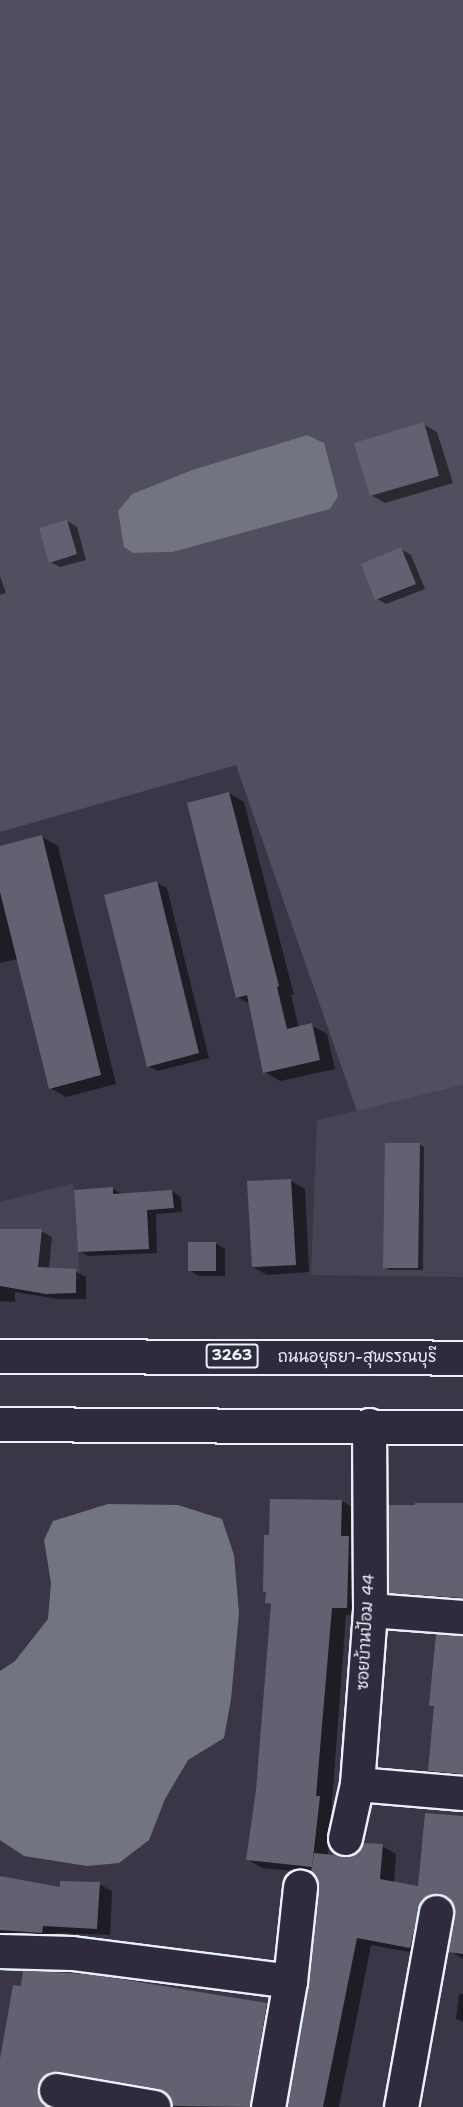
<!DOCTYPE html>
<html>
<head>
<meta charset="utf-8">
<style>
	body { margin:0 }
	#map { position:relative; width:463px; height:2107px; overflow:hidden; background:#3a3648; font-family:"Shantell Sans","Playpen Sans Thai",sans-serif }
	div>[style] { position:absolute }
	.built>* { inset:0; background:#464354 }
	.green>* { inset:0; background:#504e5f }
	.water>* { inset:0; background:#737482 }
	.shadow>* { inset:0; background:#0007 }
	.building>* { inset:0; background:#636171 }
	.roads { filter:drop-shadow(2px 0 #e8f1f8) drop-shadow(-2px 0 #e8f1f8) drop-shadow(0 2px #e8f1f8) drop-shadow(0 -2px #e8f1f8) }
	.minor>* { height:33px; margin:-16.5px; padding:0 16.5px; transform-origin:16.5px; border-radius:16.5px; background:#2f2a3d }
	.major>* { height:33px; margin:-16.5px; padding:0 16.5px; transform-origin:16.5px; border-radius:16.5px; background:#2f2a3d }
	span { translate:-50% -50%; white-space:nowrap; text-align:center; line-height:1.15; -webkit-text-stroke:4.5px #2f2a3d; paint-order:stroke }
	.shield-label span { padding:2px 4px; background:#2f2a3d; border:2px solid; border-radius:4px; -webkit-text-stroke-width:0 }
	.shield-label { font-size:15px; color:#e8f1f8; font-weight:700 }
	.street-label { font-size:16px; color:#e8f1f8 }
</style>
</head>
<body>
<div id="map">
	<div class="built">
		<i style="clip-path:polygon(463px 1085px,463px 1277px,311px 1275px,317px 1120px)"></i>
		<i style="clip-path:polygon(73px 1183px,80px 1281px,0 1284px,0 1202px)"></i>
	</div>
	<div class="green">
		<i style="clip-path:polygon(evenodd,0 0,463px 0,463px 1085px,357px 1111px,236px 765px,0 832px,0 0,307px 435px,330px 509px,173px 552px,133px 553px,118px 511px,132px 494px,192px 470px,307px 435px)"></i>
	</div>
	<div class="water">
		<i style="clip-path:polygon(307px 435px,324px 443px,338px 496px,330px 509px,173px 552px,133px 553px,124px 547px,118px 511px,132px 494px,192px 470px)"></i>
		<i style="clip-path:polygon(108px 1504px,178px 1505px,222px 1519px,234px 1555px,239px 1613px,231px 1699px,224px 1738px,188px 1760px,165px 1799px,149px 1840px,119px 1863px,87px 1866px,24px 1856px,0 1840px,0 1671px,15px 1661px,48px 1619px,51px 1583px,44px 1540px,53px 1521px)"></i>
	</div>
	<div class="shadow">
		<i style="clip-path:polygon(423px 424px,437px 432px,453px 483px,385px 503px,371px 495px)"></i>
		<i style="clip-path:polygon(67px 521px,77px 527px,86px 560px,60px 567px,50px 562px)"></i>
		<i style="clip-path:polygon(401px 549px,411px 555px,425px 589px,386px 604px,377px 599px)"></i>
		<i style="clip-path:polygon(0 576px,6px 593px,0 595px)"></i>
		<i style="clip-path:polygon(229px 793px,244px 802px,294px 995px,291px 995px,299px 1028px,311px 1025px,327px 1034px,335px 1069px,280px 1081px,265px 1072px,250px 1004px,237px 997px)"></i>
		<i style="clip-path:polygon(42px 837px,58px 846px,116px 1084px,66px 1097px,50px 1088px,18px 959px,0 963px,0 847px)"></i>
		<i style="clip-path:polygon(157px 883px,167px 888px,209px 1058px,158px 1071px,148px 1066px)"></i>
		<i style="clip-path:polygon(419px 1144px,424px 1147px,423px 1270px,389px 1270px,385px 1267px)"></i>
		<i style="clip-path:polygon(291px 1181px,305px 1189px,309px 1272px,267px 1275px,253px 1267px)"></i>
		<i style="clip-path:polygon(112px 1188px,121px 1194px,172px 1191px,181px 1197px,182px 1212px,156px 1214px,157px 1253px,88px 1256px,80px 1251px)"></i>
		<i style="clip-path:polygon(0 1229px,41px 1231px,52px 1237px,49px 1269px,75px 1271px,86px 1277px,86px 1299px,58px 1299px,15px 1292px,15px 1302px,0 1301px)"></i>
		<i style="clip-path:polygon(215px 1243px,225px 1249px,225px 1276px,199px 1276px,189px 1270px)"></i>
		<i style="clip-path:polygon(271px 1500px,342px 1501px,357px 1510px,361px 1616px,346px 1615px,328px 1856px,351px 1859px,382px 1846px,396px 1854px,394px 1883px,420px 1888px,463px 1818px,463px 1959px,450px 1951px,455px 1906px,452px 1901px,444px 1902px,425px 1955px,371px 1945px,339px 2107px,289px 2107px,310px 1984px,320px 1889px,318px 1878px,314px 1873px,262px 1868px,247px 1859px,257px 1790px,273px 1606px,267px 1603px)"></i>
		<i style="clip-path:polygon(463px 1503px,463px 1604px,404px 1599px,390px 1592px)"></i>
		<i style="clip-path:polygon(437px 1635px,463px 1635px,463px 1780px,443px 1778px,429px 1770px,435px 1708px,430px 1705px)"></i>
		<i style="clip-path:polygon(0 1877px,62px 1889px,99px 1884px,112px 1891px,110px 1935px,56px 1933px,54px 1940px,26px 1939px,0 1934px)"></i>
		<i style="clip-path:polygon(459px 1994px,463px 1994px,463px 2022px,456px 2019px)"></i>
		<i style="clip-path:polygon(267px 2005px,281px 2013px,265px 2107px,173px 2107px,170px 2095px,74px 2079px,51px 2096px,53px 2107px,0 2107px,0 2068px)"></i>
	</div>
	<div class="building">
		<i style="clip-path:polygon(424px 422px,439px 476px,370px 496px,354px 443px)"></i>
		<i style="clip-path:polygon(67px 520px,77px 554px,49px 563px,39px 528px)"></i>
		<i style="clip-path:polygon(401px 547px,416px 584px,375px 600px,361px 564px)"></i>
		<i style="clip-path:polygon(229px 792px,279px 986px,277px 987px,287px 1029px,312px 1023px,320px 1060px,263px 1073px,247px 995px,236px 998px,187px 803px)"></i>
		<i style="clip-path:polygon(42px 835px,101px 1075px,49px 1089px,0 892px,0 846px)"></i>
		<i style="clip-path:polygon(157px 881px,199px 1053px,147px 1067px,104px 895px)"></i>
		<i style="clip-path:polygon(385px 1143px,420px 1143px,418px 1268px,383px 1268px)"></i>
		<i style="clip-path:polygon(291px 1179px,296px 1265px,252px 1267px,247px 1181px)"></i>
		<i style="clip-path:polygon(113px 1187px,113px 1194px,172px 1190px,174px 1208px,147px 1210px,149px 1249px,78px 1252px,74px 1190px)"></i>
		<i style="clip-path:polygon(0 1229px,42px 1229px,38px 1267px,76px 1269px,76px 1293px,46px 1294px,0 1286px)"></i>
		<i style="clip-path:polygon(188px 1242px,216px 1242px,216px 1271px,188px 1271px)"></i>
		<i style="clip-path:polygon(270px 1499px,342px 1500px,341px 1536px,349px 1536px,347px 1608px,332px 1608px,316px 1796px,320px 1796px,312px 1867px,246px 1860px,256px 1790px,271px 1604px,265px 1603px,266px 1592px,263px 1592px,264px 1535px,269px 1535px)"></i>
		<i style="clip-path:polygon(415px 1503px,463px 1503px,463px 1598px,389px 1593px,388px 1505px,415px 1505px)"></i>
		<i style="clip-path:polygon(436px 1634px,463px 1636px,463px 1774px,428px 1771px,434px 1706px,429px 1706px)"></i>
		<i style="clip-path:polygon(425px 1813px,463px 1816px,463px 1954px,448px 1952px,454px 1906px,448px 1897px,439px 1894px,429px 1895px,421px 1900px,410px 1948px,357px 1938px,323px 2107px,287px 2107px,309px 1983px,319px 1889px,317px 1879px,311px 1872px,314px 1853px,351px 1857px,363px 1843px,383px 1844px,380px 1879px,418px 1886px)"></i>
		<i style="clip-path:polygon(0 1876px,60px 1887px,60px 1881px,100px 1882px,97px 1929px,43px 1926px,42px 1933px,0 1930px)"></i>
		<i style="clip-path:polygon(23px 1970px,96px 1975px,267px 2003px,250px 2107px,172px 2106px,166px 2093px,157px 2089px,59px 2072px,50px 2072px,42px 2078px,38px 2086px,39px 2097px,49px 2107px,0 2107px,0 2059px,13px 1985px,21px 1986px)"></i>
	</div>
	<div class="roads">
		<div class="minor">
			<i style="left:370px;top:1610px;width:93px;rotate:4.3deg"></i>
			<i style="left:357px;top:1784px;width:106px;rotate:4.9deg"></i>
			<i style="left:345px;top:1838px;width:55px;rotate:-77.5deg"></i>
			<i style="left:357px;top:1784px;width:174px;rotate:-85.7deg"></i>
			<i style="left:370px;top:1610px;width:185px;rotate:-90.3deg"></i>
			<i style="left:0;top:1951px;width:72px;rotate:1.6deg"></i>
			<i style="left:72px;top:1953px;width:220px;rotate:7.3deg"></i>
			<i style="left:290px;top:1981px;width:128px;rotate:99.9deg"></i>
			<i style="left:290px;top:1981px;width:95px;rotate:-83.9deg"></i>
			<i style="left:56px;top:2090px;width:99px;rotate:9.8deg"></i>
			<i style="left:401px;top:2107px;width:198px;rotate:-79.8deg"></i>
		</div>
		<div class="major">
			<i style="left:0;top:1356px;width:463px;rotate:0.2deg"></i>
			<i style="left:0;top:1424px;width:463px;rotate:0.4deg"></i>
		</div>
	</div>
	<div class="shield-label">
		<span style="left:232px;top:1356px">3263</span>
	</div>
	<div class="street-label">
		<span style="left:357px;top:1357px">ถนนอยุธยา-สุพรรณบุรี</span>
		<span style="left:366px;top:1632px;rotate:-87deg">ซอยบ้านป้อม 44</span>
	</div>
</div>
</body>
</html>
